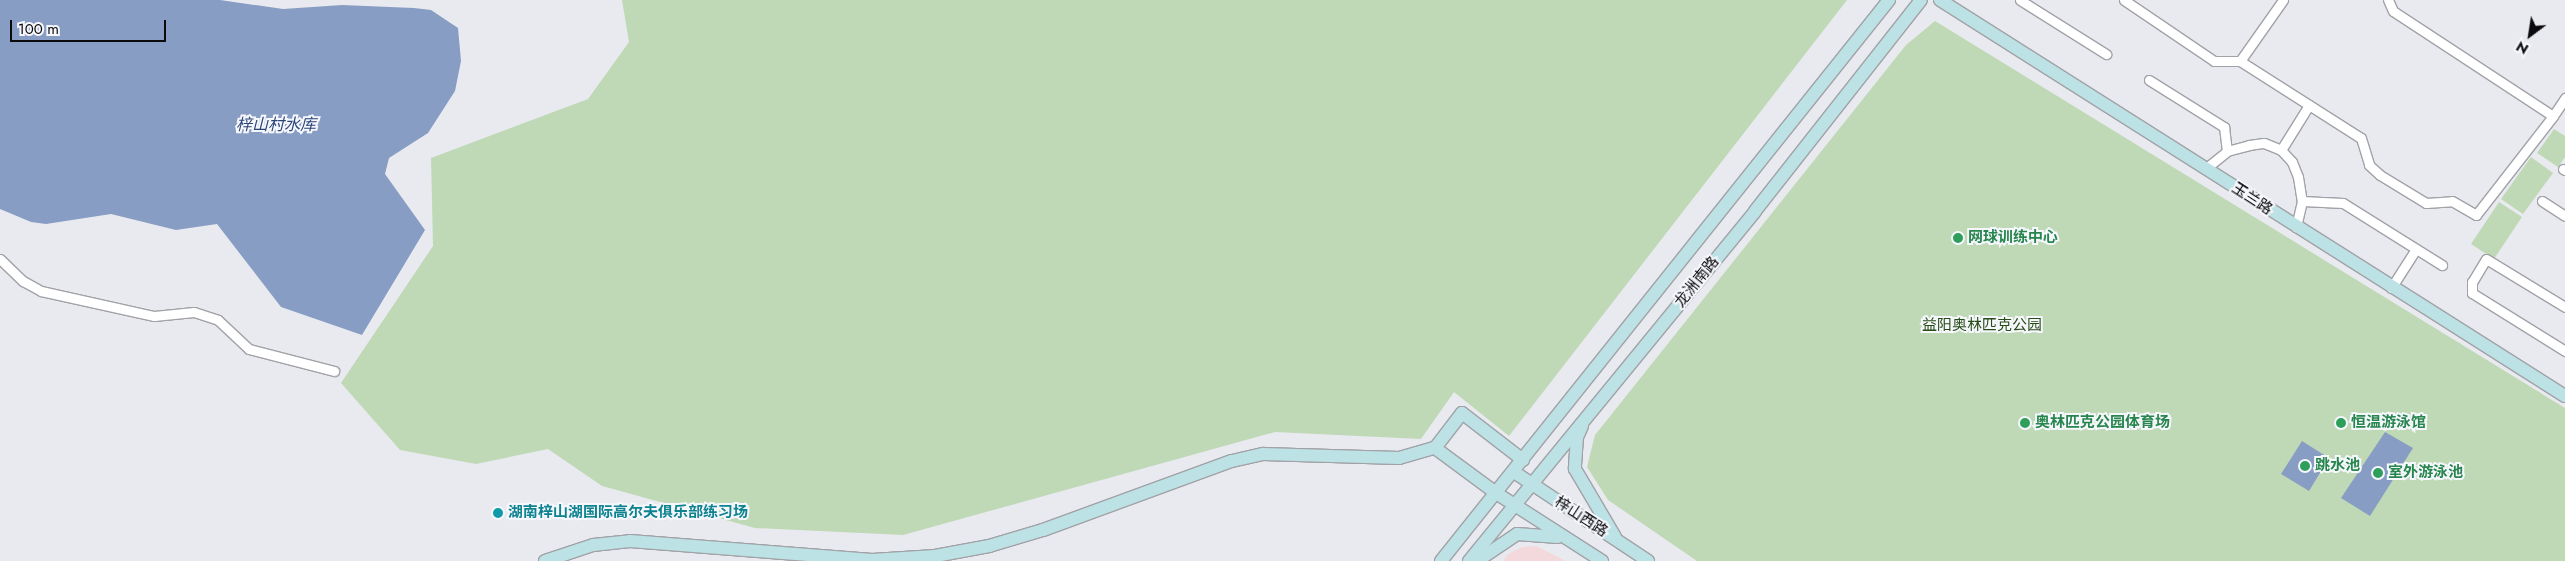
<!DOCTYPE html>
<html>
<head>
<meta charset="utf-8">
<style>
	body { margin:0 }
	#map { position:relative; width:2565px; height:561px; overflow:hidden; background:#e9eaef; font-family:Jost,"Noto Sans SC",sans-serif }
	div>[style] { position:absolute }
	.commercial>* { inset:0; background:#f3d9db }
	.green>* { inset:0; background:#bfd9b6 }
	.water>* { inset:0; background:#889dc4 }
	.roads { filter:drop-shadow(1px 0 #a1a2a7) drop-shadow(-1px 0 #a1a2a7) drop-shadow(0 1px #a1a2a7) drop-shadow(0 -1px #a1a2a7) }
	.street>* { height:9px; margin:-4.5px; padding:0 4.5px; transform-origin:4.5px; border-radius:4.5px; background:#fff }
	.secondary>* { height:12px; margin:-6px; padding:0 6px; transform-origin:6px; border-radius:6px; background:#bde2e5 }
	.dots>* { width:14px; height:14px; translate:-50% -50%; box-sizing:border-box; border:2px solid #f6f7fc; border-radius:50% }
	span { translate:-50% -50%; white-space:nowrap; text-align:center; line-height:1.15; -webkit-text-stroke:4px #f6f7fc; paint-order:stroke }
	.street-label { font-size:15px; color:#0b0b0d }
	.leisure-label { font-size:15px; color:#27864d; font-weight:700 }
	.left { translate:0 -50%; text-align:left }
	.park-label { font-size:15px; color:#274c16 }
	.culture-label { font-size:15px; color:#0d838f; font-weight:700 }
	.water-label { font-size:16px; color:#2a4577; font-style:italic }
	.north { position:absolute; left:2505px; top:10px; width:50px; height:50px; -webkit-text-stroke:4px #f6f7fc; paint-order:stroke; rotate:211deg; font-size:14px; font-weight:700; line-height:20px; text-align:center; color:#0b0b0d }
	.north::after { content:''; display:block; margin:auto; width:18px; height:22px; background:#0b0b0d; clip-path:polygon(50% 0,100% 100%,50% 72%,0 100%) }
	.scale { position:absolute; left:10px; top:20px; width:156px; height:22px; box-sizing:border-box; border:2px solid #0b0b0d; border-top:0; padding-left:6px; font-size:15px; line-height:18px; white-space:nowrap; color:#0b0b0d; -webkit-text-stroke:4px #f6f7fc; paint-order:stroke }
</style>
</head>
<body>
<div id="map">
	<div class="commercial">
		<i style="clip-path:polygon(1536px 546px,1566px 561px,1503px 561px,1508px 554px,1522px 547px)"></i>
	</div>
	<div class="green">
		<i style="clip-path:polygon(622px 0,1847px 0,1509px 436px,1454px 392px,1421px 439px,1275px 432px,903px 535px,755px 528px,602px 486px,548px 449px,476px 464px,400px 450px,341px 383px,433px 246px,431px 158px,588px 99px,629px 42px)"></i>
		<i style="clip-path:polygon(1935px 21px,2565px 408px,2565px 561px,1697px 561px,1608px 500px,1587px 467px,1595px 435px,1906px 45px)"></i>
		<i style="clip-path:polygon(2554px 129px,2565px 136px,2565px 157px,2558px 167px,2537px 153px)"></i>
		<i style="clip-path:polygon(2531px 157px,2553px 173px,2523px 214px,2501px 199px)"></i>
		<i style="clip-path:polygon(2499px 202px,2522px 217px,2494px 259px,2471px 244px)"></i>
	</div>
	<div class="water">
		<i style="clip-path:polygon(0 0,220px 0,283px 9px,342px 5px,414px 8px,431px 10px,458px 28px,461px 61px,455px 91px,428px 133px,389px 158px,385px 174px,425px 230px,362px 335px,281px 307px,217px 224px,176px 230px,111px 214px,46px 224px,31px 222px,0 209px)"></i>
		<i style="clip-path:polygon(2385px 432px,2413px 448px,2370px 516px,2341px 498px)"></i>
		<i style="clip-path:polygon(2302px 441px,2329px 458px,2309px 491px,2281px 474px)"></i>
	</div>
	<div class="roads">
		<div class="street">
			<i style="left:2020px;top:0;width:102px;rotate:32.1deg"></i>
			<i style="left:2124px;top:0;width:109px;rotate:34.1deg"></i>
			<i style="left:2214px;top:61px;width:26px"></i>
			<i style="left:2283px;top:0;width:75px;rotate:125.2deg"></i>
			<i style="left:2240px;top:61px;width:143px;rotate:32.5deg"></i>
			<i style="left:2361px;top:138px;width:28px;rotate:73deg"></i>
			<i style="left:2369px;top:165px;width:15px;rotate:42deg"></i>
			<i style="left:2380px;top:175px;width:54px;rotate:31.3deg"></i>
			<i style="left:2426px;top:203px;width:26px;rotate:-4deg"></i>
			<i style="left:2452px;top:201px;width:28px;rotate:30deg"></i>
			<i style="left:2476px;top:215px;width:125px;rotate:-52.1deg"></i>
			<i style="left:2553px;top:116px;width:191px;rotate:-146.7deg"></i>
			<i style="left:2393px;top:11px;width:12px;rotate:-114deg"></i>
			<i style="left:2149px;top:80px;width:89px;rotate:32.1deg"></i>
			<i style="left:2224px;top:127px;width:24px;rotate:83deg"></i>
			<i style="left:2553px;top:116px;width:22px;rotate:-56deg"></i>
			<i style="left:2281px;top:150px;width:53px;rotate:-58.1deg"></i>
			<i style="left:2205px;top:169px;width:28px;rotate:-39deg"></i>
			<i style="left:2227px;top:151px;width:23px;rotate:-15deg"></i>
			<i style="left:2249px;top:145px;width:15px;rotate:-8deg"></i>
			<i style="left:2264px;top:143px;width:18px;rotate:22deg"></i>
			<i style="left:2281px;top:150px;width:16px;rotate:47deg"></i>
			<i style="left:2292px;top:162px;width:16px;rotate:68deg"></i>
			<i style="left:2298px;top:177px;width:24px;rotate:81deg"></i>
			<i style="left:2302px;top:201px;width:27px;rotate:103deg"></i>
			<i style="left:2563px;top:169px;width:2px;rotate:27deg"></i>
			<i style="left:2302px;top:201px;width:41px;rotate:2.8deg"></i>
			<i style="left:2343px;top:203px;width:117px;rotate:32.1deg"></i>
			<i style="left:2542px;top:201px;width:27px;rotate:33deg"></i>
			<i style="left:0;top:259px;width:32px;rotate:44deg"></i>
			<i style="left:23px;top:281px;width:21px;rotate:29deg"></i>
			<i style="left:41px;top:291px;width:116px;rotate:12.5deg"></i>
			<i style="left:154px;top:316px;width:40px;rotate:-5.7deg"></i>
			<i style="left:194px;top:312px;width:25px;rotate:18deg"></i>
			<i style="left:218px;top:320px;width:42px;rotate:43.1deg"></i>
			<i style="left:249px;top:349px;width:88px;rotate:14.5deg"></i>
			<i style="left:2391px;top:288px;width:46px;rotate:-57.3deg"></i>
			<i style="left:2565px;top:307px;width:92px;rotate:-148.7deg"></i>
			<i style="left:2486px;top:259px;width:27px;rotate:121deg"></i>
			<i style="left:2472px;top:282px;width:11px;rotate:90deg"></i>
			<i style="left:2472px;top:293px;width:110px;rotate:31.9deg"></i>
		</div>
		<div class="secondary">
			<i style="left:1940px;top:0;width:740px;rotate:32.36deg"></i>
			<i style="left:1582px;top:426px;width:12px;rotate:114deg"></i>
			<i style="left:1577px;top:437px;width:32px;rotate:94deg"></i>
			<i style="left:1575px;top:469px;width:79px;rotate:59.5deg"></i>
			<i style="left:1523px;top:460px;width:77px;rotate:-142.4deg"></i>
			<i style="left:1462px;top:413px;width:44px;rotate:127.6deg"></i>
			<i style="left:1435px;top:448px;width:76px;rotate:36.4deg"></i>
			<i style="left:1496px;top:493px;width:126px;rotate:32.7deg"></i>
			<i style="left:1514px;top:472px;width:161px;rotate:33.6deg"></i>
			<i style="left:545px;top:561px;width:51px;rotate:-18.4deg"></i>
			<i style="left:593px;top:545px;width:37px;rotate:-6deg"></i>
			<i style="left:630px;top:541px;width:243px;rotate:4.5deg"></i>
			<i style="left:872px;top:560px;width:63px;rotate:-3.6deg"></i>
			<i style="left:935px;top:556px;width:55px;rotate:-10.5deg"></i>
			<i style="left:989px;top:546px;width:56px;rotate:-16.5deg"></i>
			<i style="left:1043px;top:530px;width:201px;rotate:-20.1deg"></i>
			<i style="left:1232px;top:461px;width:32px;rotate:-13deg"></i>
			<i style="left:1263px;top:454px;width:136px;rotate:1.7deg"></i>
			<i style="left:1399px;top:458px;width:37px;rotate:-16deg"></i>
			<i style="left:1441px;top:561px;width:718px;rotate:-51.39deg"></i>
			<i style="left:1469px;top:561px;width:452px;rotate:-50.7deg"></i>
			<i style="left:1755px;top:211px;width:268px;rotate:-51.8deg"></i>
			<i style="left:1477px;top:561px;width:48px;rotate:-34deg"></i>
			<i style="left:1517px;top:534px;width:41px;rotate:4.2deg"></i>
		</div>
	</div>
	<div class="dots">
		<i style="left:1958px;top:238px;background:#2e9e5b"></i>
		<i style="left:2025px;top:423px;background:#2e9e5b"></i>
		<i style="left:2341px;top:423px;background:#2e9e5b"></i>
		<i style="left:2305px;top:466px;background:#2e9e5b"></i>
		<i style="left:2378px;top:473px;background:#2e9e5b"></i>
		<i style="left:498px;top:513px;background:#0f9aa8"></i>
	</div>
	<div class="street-label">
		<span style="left:2252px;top:199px;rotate:33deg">玉兰路</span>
		<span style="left:1697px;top:282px;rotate:-51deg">龙洲南路</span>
		<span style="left:1581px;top:517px;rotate:33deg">梓山西路</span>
	</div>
	<div class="leisure-label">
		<span class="left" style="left:1968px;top:238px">网球训练中心</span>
		<span class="left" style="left:2035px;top:423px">奥林匹克公园体育场</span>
		<span class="left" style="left:2351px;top:423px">恒温游泳馆</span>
		<span class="left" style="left:2315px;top:466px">跳水池</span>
		<span class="left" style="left:2388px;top:473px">室外游泳池</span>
	</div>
	<div class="park-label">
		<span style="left:1982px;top:326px">益阳奥林匹克公园</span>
	</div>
	<div class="culture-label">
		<span class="left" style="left:508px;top:513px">湖南梓山湖国际高尔夫俱乐部练习场</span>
	</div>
	<div class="water-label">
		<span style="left:276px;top:125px">梓山村水库</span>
	</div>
	<div class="north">N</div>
	<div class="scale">100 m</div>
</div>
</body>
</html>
